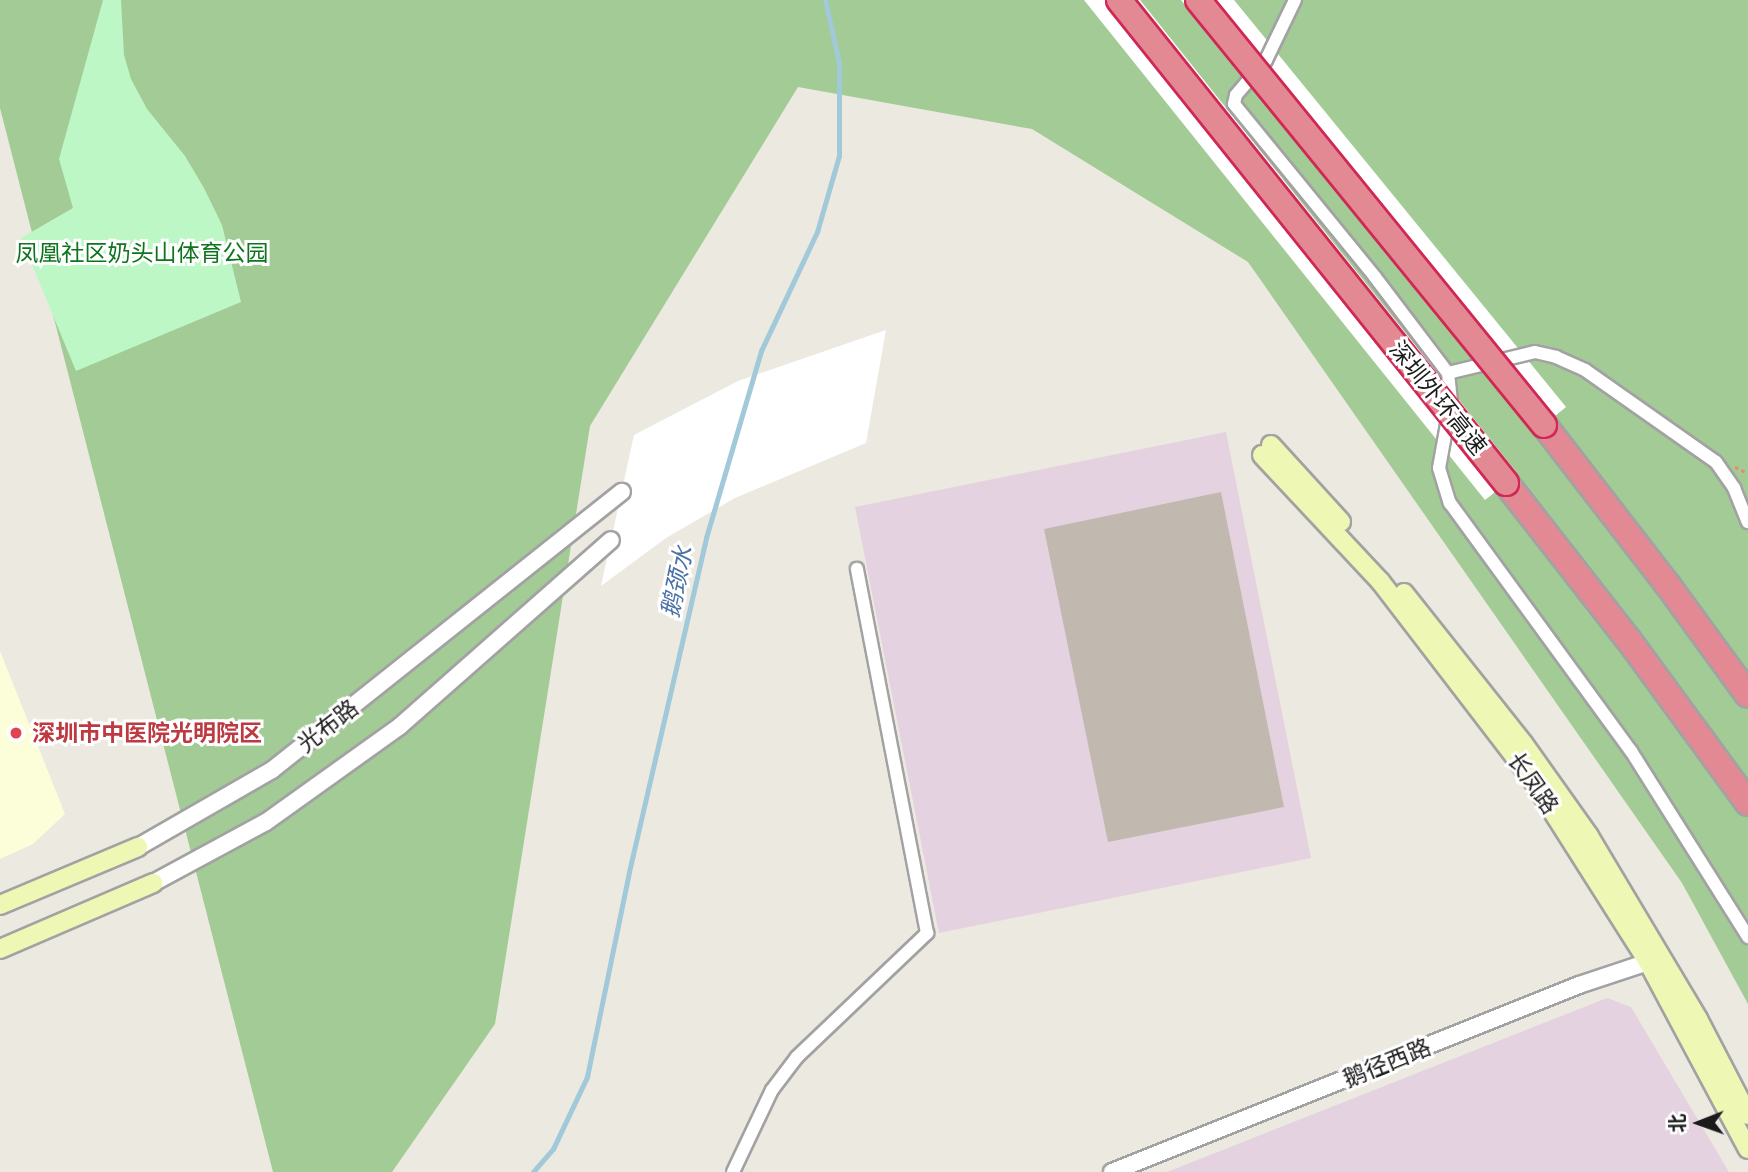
<!DOCTYPE html>
<html>
<head>
<meta charset="utf-8">
<style>
	body { margin:0 }
	#map { position:relative; width:1748px; height:1172px; overflow:hidden; background:#ece9e0; font-family:"Fira Sans Condensed","Noto Sans SC",sans-serif }
	div>[style] { position:absolute }
	.industrial>* { inset:0; background:#e5d2e0 }
	.education>* { inset:0; background:#fbfed8 }
	.forest>* { inset:0; background:#a2cb96 }
	.park>* { inset:0; background:#bdf7c6 }
	.pier>* { inset:0; background:#fff }
	.stream>* { height:4.5px; margin:-2.25px; padding:0 2.25px; transform-origin:2.25px; border-radius:2.25px; background:#a1c9d9 }
	.building>* { inset:0; background:#c1b8b0 }
	.path>* { height:2.5px; margin-top:-1.25px; transform-origin:0; background:repeating-linear-gradient(90deg,#f58269 0 3.5px,transparent 0 7px) }
	.roads { filter:drop-shadow(2px 0 #a2a2a2) drop-shadow(-2px 0 #a2a2a2) drop-shadow(0 2px #a2a2a2) drop-shadow(0 -2px #a2a2a2) }
	.minor>* { height:12px; margin:-6px; padding:0 6px; transform-origin:6px; border-radius:6px; background:#fff }
	.tertiary>* { height:16px; margin:-8px; padding:0 8px; transform-origin:8px; border-radius:8px; background:#fff }
	.secondary>* { height:18px; margin:-9px; padding:0 9px; transform-origin:9px; border-radius:9px; background:#eef7b4 }
	.motorway>* { height:24px; margin:-12px; padding:0 12px; transform-origin:12px; border-radius:12px; background:#e38993 }
	.bridges { filter:drop-shadow(2px 0 #d02855) drop-shadow(-2px 0 #d02855) drop-shadow(0 2px #d02855) drop-shadow(0 -2px #d02855) }
	.motorway-bridge>* { height:24px; margin:-12px; padding:0 12px; transform-origin:12px; border-radius:12px; background:#e38993 }
	.dots>* { width:19px; height:19px; translate:-50% -50%; box-sizing:border-box; border:4px solid #fff; border-radius:50% }
	span { translate:-50% -50%; white-space:nowrap; text-align:center; line-height:1.15; -webkit-text-stroke:6px #fff; paint-order:stroke }
	.park-label { font-size:23px; color:#0e741e }
	.street-label { font-size:23px; color:#1b1b1b }
	.health-label { font-size:23px; color:#be3a42; font-weight:700 }
	.left { translate:0 -50%; text-align:left }
	.water-label { font-size:24px; color:#4b72a7; font-style:italic }
	.north { position:absolute; left:1664px; top:1088px; width:70px; height:70px; -webkit-text-stroke:5px #fff; paint-order:stroke; rotate:269deg; font-size:19px; font-weight:700; line-height:28px; text-align:center; color:#1b1b1b }
	.north::after { content:''; display:block; margin:auto; width:24px; height:32px; background:#1b1b1b; clip-path:polygon(50% 0,100% 100%,50% 72%,0 100%) }
</style>
</head>
<body>
<div id="map">
	<div class="industrial">
		<i style="clip-path:polygon(1226px 432px,1311px 858px,939px 933px,855px 507px)"></i>
		<i style="clip-path:polygon(1607px 998px,1631px 1007px,1729px 1172px,1167px 1172px)"></i>
	</div>
	<div class="education">
		<i style="clip-path:polygon(0 651px,65px 814px,33px 844px,0 859px)"></i>
	</div>
	<div class="forest">
		<i style="clip-path:polygon(0 0,1748px 0,1748px 1004px,1682px 883px,1248px 262px,1032px 129px,798px 87px,590px 426px,495px 1024px,392px 1172px,273px 1172px,0 108px)"></i>
	</div>
	<div class="park">
		<i style="clip-path:polygon(103px 0,121px 0,124px 55px,131px 79px,147px 109px,185px 156px,204px 188px,222px 225px,241px 302px,76px 371px,21px 238px,73px 208px,59px 159px)"></i>
	</div>
	<div class="pier">
		<i style="clip-path:polygon(1084px 0,1140px 0,1518px 474px,1485px 500px)"></i>
		<i style="clip-path:polygon(1181px 0,1234px 0,1566px 407px,1533px 434px)"></i>
		<i style="clip-path:polygon(886px 330px,866px 443px,735px 498px,666px 538px,601px 586px,634px 435px,738px 381px)"></i>
	</div>
	<div class="stream">
		<i style="left:533px;top:1172px;width:30px;rotate:-49deg"></i>
		<i style="left:553px;top:1149px;width:80px;rotate:-64.7deg"></i>
		<i style="left:587px;top:1077px;width:209px;rotate:-78.4deg"></i>
		<i style="left:629px;top:872px;width:343px;rotate:-77deg"></i>
		<i style="left:706px;top:538px;width:195px;rotate:-73.6deg"></i>
		<i style="left:761px;top:351px;width:132px;rotate:-64.8deg"></i>
		<i style="left:817px;top:232px;width:79px;rotate:-73.9deg"></i>
		<i style="left:839px;top:156px;width:93px;rotate:-90deg"></i>
		<i style="left:839px;top:63px;width:65px;rotate:-102.5deg"></i>
	</div>
	<div class="building">
		<i style="clip-path:polygon(1221px 492px,1284px 807px,1108px 842px,1044px 529px)"></i>
	</div>
	<div class="path">
		<i style="left:1735px;top:467px;width:14px;rotate:25deg"></i>
	</div>
	<div class="roads">
		<div class="minor">
			<i style="left:1295px;top:0;width:67px;rotate:115.8deg"></i>
			<i style="left:1266px;top:60px;width:46px;rotate:130.6deg"></i>
			<i style="left:1236px;top:95px;width:9px;rotate:103deg"></i>
			<i style="left:1234px;top:104px;width:223px;rotate:50.8deg"></i>
			<i style="left:1375px;top:277px;width:121px;rotate:52.8deg"></i>
			<i style="left:1448px;top:373px;width:29px;rotate:84deg"></i>
			<i style="left:1451px;top:402px;width:67px;rotate:100.3deg"></i>
			<i style="left:1439px;top:468px;width:37px;rotate:73deg"></i>
			<i style="left:1450px;top:503px;width:307px;rotate:53.9deg"></i>
			<i style="left:1631px;top:751px;width:220px;rotate:57.8deg"></i>
			<i style="left:1448px;top:373px;width:89px;rotate:-13.6deg"></i>
			<i style="left:1535px;top:352px;width:22px;rotate:13deg"></i>
			<i style="left:1556px;top:357px;width:32px;rotate:24deg"></i>
			<i style="left:1585px;top:370px;width:160px;rotate:35.1deg"></i>
			<i style="left:1716px;top:462px;width:32px;rotate:55deg"></i>
			<i style="left:1734px;top:488px;width:37px;rotate:68deg"></i>
			<i style="left:733px;top:1172px;width:91px;rotate:-64.6deg"></i>
			<i style="left:772px;top:1090px;width:41px;rotate:-52.9deg"></i>
			<i style="left:797px;top:1057px;width:180px;rotate:-43.6deg"></i>
			<i style="left:927px;top:933px;width:371px;rotate:-100.9deg"></i>
		</div>
		<div class="tertiary">
			<i style="left:138px;top:847px;width:155px;rotate:-29.9deg"></i>
			<i style="left:272px;top:770px;width:447px;rotate:-38.5deg"></i>
			<i style="left:153px;top:883px;width:128px;rotate:-28.4deg"></i>
			<i style="left:266px;top:822px;width:165px;rotate:-35.6deg"></i>
			<i style="left:400px;top:726px;width:281px;rotate:-41.4deg"></i>
			<i style="left:1112px;top:1172px;width:503px;rotate:-21.82deg"></i>
			<i style="left:1579px;top:985px;width:82px;rotate:-18.4deg"></i>
		</div>
		<div class="secondary">
			<i style="left:1271px;top:445px;width:104px;rotate:47.7deg"></i>
			<i style="left:1262px;top:455px;width:173px;rotate:46.9deg"></i>
			<i style="left:1380px;top:581px;width:250px;rotate:52.5deg"></i>
			<i style="left:1532px;top:779px;width:217px;rotate:57.6deg"></i>
			<i style="left:1648px;top:962px;width:212px;rotate:61.9deg"></i>
			<i style="left:1404px;top:593px;width:191px;rotate:51.6deg"></i>
			<i style="left:1523px;top:743px;width:114px;rotate:54.6deg"></i>
			<i style="left:1589px;top:836px;width:213px;rotate:59.2deg"></i>
			<i style="left:1698px;top:1019px;width:108px;rotate:62.5deg"></i>
			<i style="left:0;top:905px;width:150px;rotate:-22.8deg"></i>
			<i style="left:0;top:949px;width:167px;rotate:-23.3deg"></i>
		</div>
		<div class="motorway">
			<i style="left:1544px;top:425px;width:201px;rotate:52.3deg"></i>
			<i style="left:1667px;top:584px;width:137px;rotate:53.9deg"></i>
			<i style="left:1506px;top:483px;width:198px;rotate:52deg"></i>
			<i style="left:1628px;top:639px;width:203px;rotate:53.8deg"></i>
		</div>
	</div>
	<div class="bridges">
		<div class="motorway-bridge">
			<i style="left:1119px;top:0;width:619px;rotate:51.3deg"></i>
			<i style="left:1198px;top:0;width:548px;rotate:50.85deg"></i>
		</div>
	</div>
	<div class="dots">
		<i style="left:16px;top:733px;background:#e0444e"></i>
	</div>
	<div class="park-label">
		<span style="left:142px;top:253px">凤凰社区奶头山体育公园</span>
	</div>
	<div class="street-label">
		<span style="left:1438px;top:398px;rotate:51deg">深圳外环高速</span>
		<span style="left:328px;top:726px;rotate:-38deg">光布路</span>
		<span style="left:1533px;top:783px;rotate:55deg">长凤路</span>
		<span style="left:1387px;top:1063px;rotate:-22deg">鹅径西路</span>
	</div>
	<div class="health-label">
		<span class="left" style="left:32px;top:733px">深圳市中医院光明院区</span>
	</div>
	<div class="water-label">
		<span style="left:678px;top:582px;rotate:-78deg">鹅颈水</span>
	</div>
	<div class="north">北</div>
</div>
</body>
</html>
